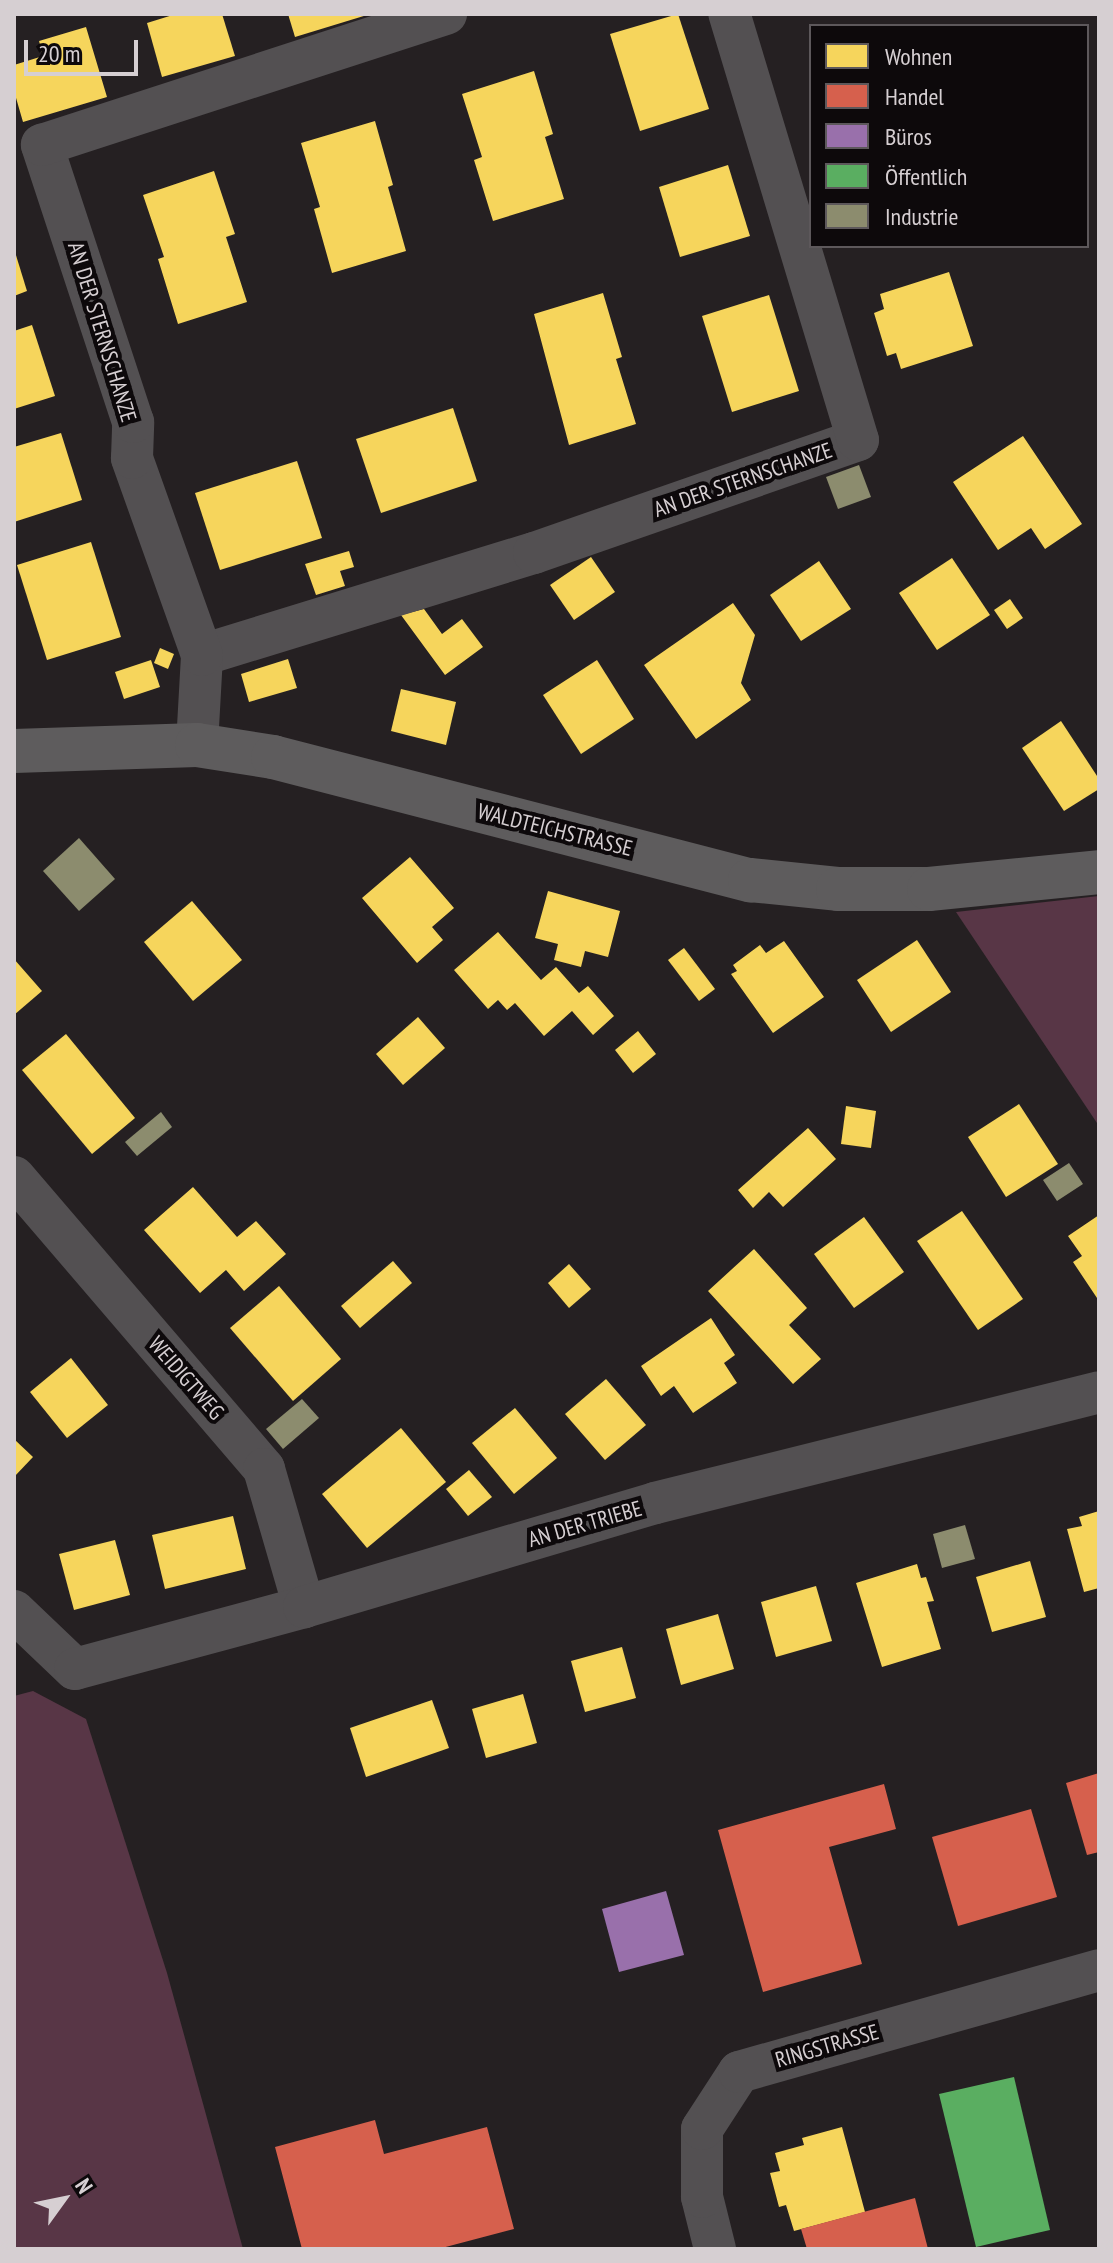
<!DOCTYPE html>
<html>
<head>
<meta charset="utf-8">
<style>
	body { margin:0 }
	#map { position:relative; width:1113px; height:2263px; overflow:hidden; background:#252022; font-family:"PT Sans Narrow",sans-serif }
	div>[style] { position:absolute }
	.green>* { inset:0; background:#583646 }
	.homes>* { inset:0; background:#f6d55c }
	.shops>* { inset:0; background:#d6604d }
	.offices>* { inset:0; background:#9970ab }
	.public>* { inset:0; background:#5aae61 }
	.industry>* { inset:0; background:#8c8c6e }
	.street>* { height:42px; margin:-21px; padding:0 21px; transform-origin:21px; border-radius:21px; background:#535052 }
	.secondary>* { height:44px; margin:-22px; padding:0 22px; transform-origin:22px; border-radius:22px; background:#5e5c5d }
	span { translate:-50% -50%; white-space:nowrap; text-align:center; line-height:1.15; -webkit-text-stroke:8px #0d090b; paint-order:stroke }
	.street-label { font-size:22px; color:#d6cfd2 }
	.frame { position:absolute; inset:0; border:16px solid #d6cfd2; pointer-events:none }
	.legend { position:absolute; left:809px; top:24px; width:280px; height:224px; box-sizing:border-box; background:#0d090b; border:2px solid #5d585b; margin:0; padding:10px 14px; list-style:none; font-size:24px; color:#d6cfd2 }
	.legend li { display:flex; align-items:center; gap:16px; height:40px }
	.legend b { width:40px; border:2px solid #5d585b }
	.north { position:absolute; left:24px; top:2159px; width:80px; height:80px; -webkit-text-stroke:6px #0d090b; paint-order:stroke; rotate:57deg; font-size:22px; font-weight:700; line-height:32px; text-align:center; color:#d6cfd2 }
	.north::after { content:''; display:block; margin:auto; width:28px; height:36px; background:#d6cfd2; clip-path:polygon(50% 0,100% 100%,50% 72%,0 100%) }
	.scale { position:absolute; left:24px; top:40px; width:114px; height:36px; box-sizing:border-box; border:4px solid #d6cfd2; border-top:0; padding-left:10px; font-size:24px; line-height:28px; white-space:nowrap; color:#d6cfd2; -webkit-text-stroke:6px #0d090b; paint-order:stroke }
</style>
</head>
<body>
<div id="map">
	<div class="green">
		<i style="clip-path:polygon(1099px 896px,1099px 1126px,956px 912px)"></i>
		<i style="clip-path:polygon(33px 1691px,86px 1719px,167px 1973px,243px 2249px,14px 2249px,14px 1696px)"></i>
	</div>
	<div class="homes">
		<i style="clip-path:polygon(222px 14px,235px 56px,162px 77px,147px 23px,176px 14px)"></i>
		<i style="clip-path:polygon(288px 14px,367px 14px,367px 15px,295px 37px)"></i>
		<i style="clip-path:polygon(678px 14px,709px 109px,640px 131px,610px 34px)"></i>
		<i style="clip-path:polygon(86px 27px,107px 97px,23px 122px,14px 91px,14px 65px,43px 56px,39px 41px)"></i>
		<i style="clip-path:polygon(534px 71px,553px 134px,545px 137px,564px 199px,493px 221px,474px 160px,482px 157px,462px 94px)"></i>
		<i style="clip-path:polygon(375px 121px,393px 185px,388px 187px,406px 251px,332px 273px,314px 209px,320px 207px,301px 143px)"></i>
		<i style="clip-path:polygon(728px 165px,750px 236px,680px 257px,659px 187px)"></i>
		<i style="clip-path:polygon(214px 171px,235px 234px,226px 237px,247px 302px,178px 324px,158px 259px,164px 257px,143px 195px)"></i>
		<i style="clip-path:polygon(15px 252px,27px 291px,14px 296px,14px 253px)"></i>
		<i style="clip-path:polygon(949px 272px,973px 346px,901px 369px,896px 353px,887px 356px,874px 313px,884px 309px,880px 294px)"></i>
		<i style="clip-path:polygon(603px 293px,622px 357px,616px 359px,636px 424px,569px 445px,534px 314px)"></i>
		<i style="clip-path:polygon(769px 295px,799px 391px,732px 412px,702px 316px)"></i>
		<i style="clip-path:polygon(32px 325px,55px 396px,14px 409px,14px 331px)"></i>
		<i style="clip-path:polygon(453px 408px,477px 481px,381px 513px,356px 439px)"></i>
		<i style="clip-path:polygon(61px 433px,82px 500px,14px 522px,14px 447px)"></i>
		<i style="clip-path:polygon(1023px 436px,1082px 524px,1045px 549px,1031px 528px,998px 550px,953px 482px)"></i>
		<i style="clip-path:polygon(297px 461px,322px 538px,220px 570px,195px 493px)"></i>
		<i style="clip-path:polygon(91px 542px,121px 637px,47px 660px,17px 565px)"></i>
		<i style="clip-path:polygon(349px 551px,354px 567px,340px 571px,345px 586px,316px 595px,305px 564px)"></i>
		<i style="clip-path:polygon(591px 557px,615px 592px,574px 620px,550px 585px)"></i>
		<i style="clip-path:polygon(952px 558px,990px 615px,937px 650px,899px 593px)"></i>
		<i style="clip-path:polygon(819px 561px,851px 609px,801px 641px,770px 595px)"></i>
		<i style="clip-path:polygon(1010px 599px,1023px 618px,1007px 629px,994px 610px)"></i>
		<i style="clip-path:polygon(733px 603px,755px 635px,741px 683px,751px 700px,696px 739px,644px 665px)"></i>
		<i style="clip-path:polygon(424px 609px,442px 634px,462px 619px,483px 647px,445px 675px,401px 615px)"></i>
		<i style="clip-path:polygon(160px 648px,174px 654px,168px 669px,154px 663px)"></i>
		<i style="clip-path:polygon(288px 659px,297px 688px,249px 702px,241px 674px)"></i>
		<i style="clip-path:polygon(151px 660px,160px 687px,124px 699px,115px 672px)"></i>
		<i style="clip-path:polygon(597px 660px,634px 719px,581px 754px,543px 695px)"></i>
		<i style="clip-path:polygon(401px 689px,456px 702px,446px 745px,391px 731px)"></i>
		<i style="clip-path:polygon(1061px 721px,1099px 779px,1099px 789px,1064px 811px,1022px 748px)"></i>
		<i style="clip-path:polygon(410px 857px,454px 908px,432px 927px,443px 940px,417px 963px,362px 898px)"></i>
		<i style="clip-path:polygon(548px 891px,620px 911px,608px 957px,585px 951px,581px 967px,554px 960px,558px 944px,535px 938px)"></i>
		<i style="clip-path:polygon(192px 901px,242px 960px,193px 1001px,144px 942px)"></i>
		<i style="clip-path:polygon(498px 932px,541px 980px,556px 967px,579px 993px,588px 986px,614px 1016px,593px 1035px,572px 1011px,544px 1036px,515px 1003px,507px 1010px,498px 1000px,488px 1009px,454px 970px)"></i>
		<i style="clip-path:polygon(917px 940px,951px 992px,891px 1032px,857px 980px)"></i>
		<i style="clip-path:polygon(784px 941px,824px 997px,773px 1033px,731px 974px,737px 971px,733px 965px,760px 945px,766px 953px)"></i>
		<i style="clip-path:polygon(684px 948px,715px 989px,699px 1001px,668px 960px)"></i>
		<i style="clip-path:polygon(14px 959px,42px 991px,14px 1015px)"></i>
		<i style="clip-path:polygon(418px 1017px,445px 1048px,403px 1085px,376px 1054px)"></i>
		<i style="clip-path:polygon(638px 1031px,656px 1054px,633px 1073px,615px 1050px)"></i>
		<i style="clip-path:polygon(66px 1034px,135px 1118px,92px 1154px,22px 1070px)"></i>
		<i style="clip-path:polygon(1019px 1104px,1058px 1164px,1006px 1197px,968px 1137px)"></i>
		<i style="clip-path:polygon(846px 1106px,876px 1111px,871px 1148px,841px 1144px)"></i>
		<i style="clip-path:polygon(808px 1128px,836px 1159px,783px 1207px,769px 1192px,753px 1208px,738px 1190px)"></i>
		<i style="clip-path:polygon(193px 1187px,237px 1237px,256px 1221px,286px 1254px,244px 1291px,226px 1270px,200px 1293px,144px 1230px)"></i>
		<i style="clip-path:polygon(962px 1211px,1023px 1299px,978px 1330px,917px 1241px)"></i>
		<i style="clip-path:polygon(1099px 1215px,1099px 1301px,1073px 1262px,1082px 1256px,1068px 1236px)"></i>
		<i style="clip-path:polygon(864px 1217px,904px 1272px,854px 1308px,814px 1254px)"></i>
		<i style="clip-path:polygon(754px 1249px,807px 1308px,789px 1325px,821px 1359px,793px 1384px,708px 1291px)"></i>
		<i style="clip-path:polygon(393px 1261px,412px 1283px,360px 1328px,341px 1306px)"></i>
		<i style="clip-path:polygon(569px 1264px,591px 1289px,569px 1308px,548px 1283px)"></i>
		<i style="clip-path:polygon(279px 1286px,341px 1359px,293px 1401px,230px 1328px)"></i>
		<i style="clip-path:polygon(711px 1318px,735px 1355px,724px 1363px,737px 1383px,693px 1413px,674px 1386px,661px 1396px,641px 1366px)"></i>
		<i style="clip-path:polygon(71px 1358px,108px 1405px,67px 1438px,30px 1392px)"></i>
		<i style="clip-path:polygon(606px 1379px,646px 1425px,605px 1460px,565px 1414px)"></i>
		<i style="clip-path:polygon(515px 1408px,557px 1458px,514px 1494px,472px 1443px)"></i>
		<i style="clip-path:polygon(401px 1428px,446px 1482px,367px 1548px,322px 1494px)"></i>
		<i style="clip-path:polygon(14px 1439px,33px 1457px,14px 1477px)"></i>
		<i style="clip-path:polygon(469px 1470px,492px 1497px,468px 1516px,446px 1489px)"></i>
		<i style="clip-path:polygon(1099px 1511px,1099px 1588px,1084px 1592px,1067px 1529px,1082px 1526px,1079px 1517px)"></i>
		<i style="clip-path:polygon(233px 1516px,246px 1569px,165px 1589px,152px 1535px)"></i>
		<i style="clip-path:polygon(115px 1540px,130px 1595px,74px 1610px,59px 1554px)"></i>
		<i style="clip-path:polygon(1030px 1561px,1046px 1617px,992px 1632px,976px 1577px)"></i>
		<i style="clip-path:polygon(917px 1564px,921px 1578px,926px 1577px,934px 1601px,927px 1602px,941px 1649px,882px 1667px,856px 1583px)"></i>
		<i style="clip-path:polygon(816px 1586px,832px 1641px,776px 1657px,761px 1602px)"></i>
		<i style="clip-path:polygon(718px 1614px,734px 1669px,681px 1685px,666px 1629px)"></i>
		<i style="clip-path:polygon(622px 1647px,636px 1698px,585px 1712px,571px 1661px)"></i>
		<i style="clip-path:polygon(523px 1694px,537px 1743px,486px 1758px,472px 1709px)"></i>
		<i style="clip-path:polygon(432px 1700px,449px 1748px,366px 1777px,350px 1728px)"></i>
		<i style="clip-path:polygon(842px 2127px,865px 2212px,794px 2231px,786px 2205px,779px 2207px,770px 2173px,780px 2171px,775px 2153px,804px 2145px,802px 2138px)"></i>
	</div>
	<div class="shops">
		<i style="clip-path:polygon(1099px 1773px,1099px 1852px,1087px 1855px,1066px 1783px)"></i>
		<i style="clip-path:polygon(884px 1784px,896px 1829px,829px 1847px,862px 1964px,763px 1992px,718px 1830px)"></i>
		<i style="clip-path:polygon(1031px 1809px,1057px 1897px,958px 1926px,932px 1837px)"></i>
		<i style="clip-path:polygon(375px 2120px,384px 2154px,487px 2127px,514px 2229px,438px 2249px,302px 2249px,275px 2147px)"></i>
		<i style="clip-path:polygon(915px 2198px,928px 2249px,807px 2249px,801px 2229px)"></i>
	</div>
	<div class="offices">
		<i style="clip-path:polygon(666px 1891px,684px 1955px,619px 1972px,602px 1909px)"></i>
	</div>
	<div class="public">
		<i style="clip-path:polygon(1014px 2077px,1050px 2230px,976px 2247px,939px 2094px)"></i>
	</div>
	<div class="industry">
		<i style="clip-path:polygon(859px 465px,871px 497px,838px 509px,826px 477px)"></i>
		<i style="clip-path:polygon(79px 838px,115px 879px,79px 911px,43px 871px)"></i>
		<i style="clip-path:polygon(161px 1112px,172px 1127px,137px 1156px,125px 1142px)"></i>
		<i style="clip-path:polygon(1069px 1163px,1083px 1184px,1057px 1201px,1043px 1180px)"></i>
		<i style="clip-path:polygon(302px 1399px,319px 1418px,283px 1449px,266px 1429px)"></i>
		<i style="clip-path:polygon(965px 1525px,975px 1559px,942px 1568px,933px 1534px)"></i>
	</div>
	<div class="street">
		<i style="left:202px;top:655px;width:347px;rotate:-17.1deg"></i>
		<i style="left:534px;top:553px;width:343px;rotate:-19.2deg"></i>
		<i style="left:858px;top:440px;width:445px;rotate:-106.8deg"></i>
		<i style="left:197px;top:745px;width:90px;rotate:-86.8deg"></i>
		<i style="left:202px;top:655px;width:209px;rotate:-109.6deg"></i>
		<i style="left:132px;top:458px;width:36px;rotate:-88deg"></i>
		<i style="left:133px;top:422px;width:292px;rotate:-108.2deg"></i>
		<i style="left:42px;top:145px;width:425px;rotate:-18deg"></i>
		<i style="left:14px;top:1177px;width:384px;rotate:49.4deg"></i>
		<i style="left:264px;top:1469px;width:144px;rotate:73.8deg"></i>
		<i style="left:14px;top:1611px;width:84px;rotate:43.6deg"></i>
		<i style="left:75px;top:1669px;width:237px;rotate:-15.1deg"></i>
		<i style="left:304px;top:1607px;width:366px;rotate:-16.5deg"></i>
		<i style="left:655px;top:1503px;width:458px;rotate:-14deg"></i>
		<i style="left:715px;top:2249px;width:54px;rotate:-104deg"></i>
		<i style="left:702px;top:2197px;width:68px;rotate:-90deg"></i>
		<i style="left:702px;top:2129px;width:68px;rotate:-57deg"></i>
		<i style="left:739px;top:2072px;width:374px;rotate:-15.8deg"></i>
	</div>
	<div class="secondary">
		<i style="left:14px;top:751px;width:183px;rotate:-1.9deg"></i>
		<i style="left:197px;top:745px;width:77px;rotate:9deg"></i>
		<i style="left:273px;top:757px;width:493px;rotate:14.5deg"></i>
		<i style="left:750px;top:880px;width:88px;rotate:5.8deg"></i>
		<i style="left:838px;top:889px;width:91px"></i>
		<i style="left:929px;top:889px;width:171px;rotate:-5.7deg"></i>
	</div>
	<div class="street-label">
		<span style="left:102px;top:332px;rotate:73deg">AN DER STERNSCHANZE</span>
		<span style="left:743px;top:480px;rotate:-19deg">AN DER STERNSCHANZE</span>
		<span style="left:555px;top:830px;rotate:14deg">WALDTEICHSTRASSE</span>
		<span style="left:186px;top:1378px;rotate:49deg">WEIDIGTWEG</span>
		<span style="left:585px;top:1524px;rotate:-16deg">AN DER TRIEBE</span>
		<span style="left:827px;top:2046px;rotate:-16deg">RINGSTRASSE</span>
	</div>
	<div class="frame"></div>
	<ul class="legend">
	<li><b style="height:22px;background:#f6d55c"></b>Wohnen</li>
	<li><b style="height:22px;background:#d6604d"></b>Handel</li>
	<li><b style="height:22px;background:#9970ab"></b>Büros</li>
	<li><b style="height:22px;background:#5aae61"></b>Öffentlich</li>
	<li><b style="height:22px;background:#8c8c6e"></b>Industrie</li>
	</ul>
	<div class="north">N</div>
	<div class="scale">20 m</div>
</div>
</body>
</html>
